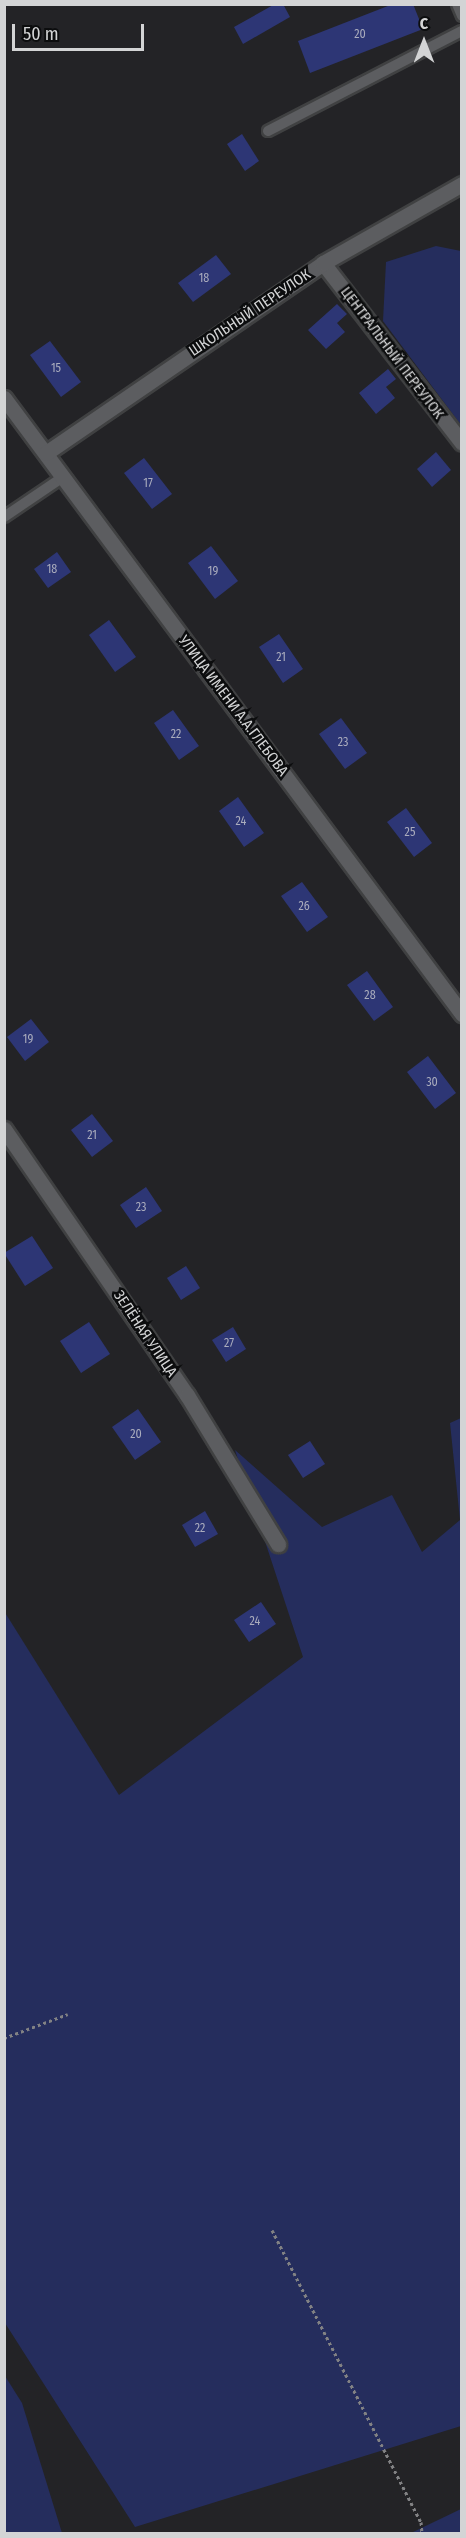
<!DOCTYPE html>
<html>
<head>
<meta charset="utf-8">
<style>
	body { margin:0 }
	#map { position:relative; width:466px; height:2538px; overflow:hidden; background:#232326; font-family:"Fira Sans Condensed",sans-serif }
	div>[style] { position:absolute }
	.green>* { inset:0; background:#252d5d }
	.building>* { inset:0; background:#2d3675 }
	.path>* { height:3px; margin-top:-1.5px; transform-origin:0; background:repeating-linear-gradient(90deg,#828284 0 3px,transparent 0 6px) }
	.roads { filter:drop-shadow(2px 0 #404142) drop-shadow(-2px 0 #404142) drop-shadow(0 2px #404142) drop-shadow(0 -2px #404142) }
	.lane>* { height:10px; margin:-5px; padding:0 5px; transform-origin:5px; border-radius:5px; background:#5c5d60 }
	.street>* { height:15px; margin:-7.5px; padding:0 7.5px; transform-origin:7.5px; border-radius:7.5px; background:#5c5d60 }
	span { translate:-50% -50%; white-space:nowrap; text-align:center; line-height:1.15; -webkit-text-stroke:5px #0c0d0e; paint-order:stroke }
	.number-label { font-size:12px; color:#aaacbd }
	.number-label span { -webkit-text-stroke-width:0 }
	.street-label { font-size:15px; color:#d3d4d5 }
	.frame { position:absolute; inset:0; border:6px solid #d3d4d5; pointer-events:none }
	.north { position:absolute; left:394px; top:12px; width:60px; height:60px; -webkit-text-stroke:4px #0c0d0e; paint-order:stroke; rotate:0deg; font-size:16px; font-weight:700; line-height:24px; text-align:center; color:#d3d4d5 }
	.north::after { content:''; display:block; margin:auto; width:21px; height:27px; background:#d3d4d5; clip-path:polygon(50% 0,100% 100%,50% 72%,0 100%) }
	.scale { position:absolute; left:12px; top:24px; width:132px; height:27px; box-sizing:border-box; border:3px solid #d3d4d5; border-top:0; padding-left:8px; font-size:18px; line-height:21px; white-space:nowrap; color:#d3d4d5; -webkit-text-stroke:4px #0c0d0e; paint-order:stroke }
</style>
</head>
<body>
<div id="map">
	<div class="green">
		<i style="clip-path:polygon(436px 246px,461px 251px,461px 425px,383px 321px,386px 262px)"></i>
		<i style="clip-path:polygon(461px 1418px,461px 2426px,135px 2527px,5px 2323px,4px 1611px,119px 1795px,303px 1657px,235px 1450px,322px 1527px,392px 1495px,422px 1552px,460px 1520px,450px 1423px)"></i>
		<i style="clip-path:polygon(5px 2376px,22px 2403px,62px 2533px,5px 2533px)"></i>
		<i style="clip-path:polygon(461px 2509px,461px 2533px,411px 2533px)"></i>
	</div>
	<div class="building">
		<i style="clip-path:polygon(275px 4px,283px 4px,290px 17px,243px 44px,234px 27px)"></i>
		<i style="clip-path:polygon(393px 4px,413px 4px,423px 29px,310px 73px,298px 41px)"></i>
		<i style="clip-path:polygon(242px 134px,259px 161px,245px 171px,227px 144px)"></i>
		<i style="clip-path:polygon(216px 255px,231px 274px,193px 302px,178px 283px)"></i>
		<i style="clip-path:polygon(337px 304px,347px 314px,337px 323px,345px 332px,326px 349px,308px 330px)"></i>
		<i style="clip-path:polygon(50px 341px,81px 382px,61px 397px,30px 355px)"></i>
		<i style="clip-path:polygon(388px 369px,396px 379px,386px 387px,395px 398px,376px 414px,359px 393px)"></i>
		<i style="clip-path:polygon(436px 452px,451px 470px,432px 487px,417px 469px)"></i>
		<i style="clip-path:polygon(144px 458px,172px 494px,152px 509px,124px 473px)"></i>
		<i style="clip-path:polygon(211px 546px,238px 581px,215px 599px,188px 563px)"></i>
		<i style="clip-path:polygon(57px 552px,71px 572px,48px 588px,34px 569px)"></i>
		<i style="clip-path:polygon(109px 620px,136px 657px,115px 672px,89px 635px)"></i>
		<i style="clip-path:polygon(279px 634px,303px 669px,283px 683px,259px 647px)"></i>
		<i style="clip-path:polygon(173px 710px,199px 746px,179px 760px,154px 723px)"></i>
		<i style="clip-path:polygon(341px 718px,367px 753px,345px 769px,319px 734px)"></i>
		<i style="clip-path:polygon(238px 797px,264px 833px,244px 847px,219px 811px)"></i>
		<i style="clip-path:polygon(406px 808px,432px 843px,414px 857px,387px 822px)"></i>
		<i style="clip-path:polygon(302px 882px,328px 917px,307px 932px,281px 896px)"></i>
		<i style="clip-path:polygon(367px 971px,393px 1007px,374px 1021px,347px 985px)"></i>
		<i style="clip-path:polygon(31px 1019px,49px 1042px,25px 1061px,7px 1037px)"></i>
		<i style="clip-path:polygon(428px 1056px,456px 1093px,435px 1109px,407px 1072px)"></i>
		<i style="clip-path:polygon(92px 1114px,113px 1141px,92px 1157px,71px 1130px)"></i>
		<i style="clip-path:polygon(146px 1187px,162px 1211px,136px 1228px,120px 1205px)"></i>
		<i style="clip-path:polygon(32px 1236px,53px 1268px,25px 1286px,4px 1253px)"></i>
		<i style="clip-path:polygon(186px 1266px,200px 1288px,181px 1300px,167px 1278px)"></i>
		<i style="clip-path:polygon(89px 1322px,110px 1354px,81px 1373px,60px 1341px)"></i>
		<i style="clip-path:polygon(233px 1327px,246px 1349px,226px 1362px,212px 1340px)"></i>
		<i style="clip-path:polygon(138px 1409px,161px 1442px,135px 1460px,112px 1427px)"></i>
		<i style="clip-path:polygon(310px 1441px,325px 1464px,303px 1478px,288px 1455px)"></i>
		<i style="clip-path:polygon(205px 1511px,218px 1534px,195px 1547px,182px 1525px)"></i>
		<i style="clip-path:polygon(261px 1602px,276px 1624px,249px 1642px,234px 1620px)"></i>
	</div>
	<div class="path">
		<i style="left:4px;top:2038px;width:68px;rotate:-20.6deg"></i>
		<i style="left:272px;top:2230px;width:328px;rotate:63deg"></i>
		<i style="left:421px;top:2522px;width:12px;rotate:85deg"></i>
	</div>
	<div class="roads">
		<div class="lane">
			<i style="left:457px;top:4px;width:13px;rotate:67deg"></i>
			<i style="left:268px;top:131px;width:218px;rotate:-27.3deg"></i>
			<i style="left:4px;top:517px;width:71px;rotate:-34.1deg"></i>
		</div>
		<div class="street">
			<i style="left:323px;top:263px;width:227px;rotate:52.3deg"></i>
			<i style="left:4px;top:398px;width:768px;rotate:53.37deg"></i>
			<i style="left:46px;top:453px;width:336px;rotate:-34.4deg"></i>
			<i style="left:323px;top:263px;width:160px;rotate:-29.6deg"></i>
			<i style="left:4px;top:1129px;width:323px;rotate:55.5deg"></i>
			<i style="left:187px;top:1395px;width:175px;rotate:58.6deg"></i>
		</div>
	</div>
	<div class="number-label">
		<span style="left:360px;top:35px">20</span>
		<span style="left:204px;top:279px">18</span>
		<span style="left:56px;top:369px">15</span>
		<span style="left:148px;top:484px">17</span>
		<span style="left:52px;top:570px">18</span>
		<span style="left:213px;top:572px">19</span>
		<span style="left:281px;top:658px">21</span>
		<span style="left:176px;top:735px">22</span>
		<span style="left:343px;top:743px">23</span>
		<span style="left:241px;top:822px">24</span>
		<span style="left:410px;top:833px">25</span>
		<span style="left:304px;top:907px">26</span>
		<span style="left:370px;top:996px">28</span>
		<span style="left:28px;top:1040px">19</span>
		<span style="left:432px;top:1083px">30</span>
		<span style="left:92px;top:1136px">21</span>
		<span style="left:141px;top:1208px">23</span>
		<span style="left:229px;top:1344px">27</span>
		<span style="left:136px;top:1435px">20</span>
		<span style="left:200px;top:1529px">22</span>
		<span style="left:255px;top:1622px">24</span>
	</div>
	<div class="street-label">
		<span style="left:250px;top:313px;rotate:-34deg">ШКОЛЬНЫЙ ПЕРЕУЛОК</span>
		<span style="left:392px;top:353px;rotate:53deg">ЦЕНТРАЛЬНЫЙ ПЕРЕУЛОК</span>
		<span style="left:233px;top:706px;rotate:53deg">УЛИЦА ИМЕНИ А.А.ГЛЕБОВА</span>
		<span style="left:145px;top:1334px;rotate:56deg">ЗЕЛЁНАЯ УЛИЦА</span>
	</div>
	<div class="frame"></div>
	<div class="north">С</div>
	<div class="scale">50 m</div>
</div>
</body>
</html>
